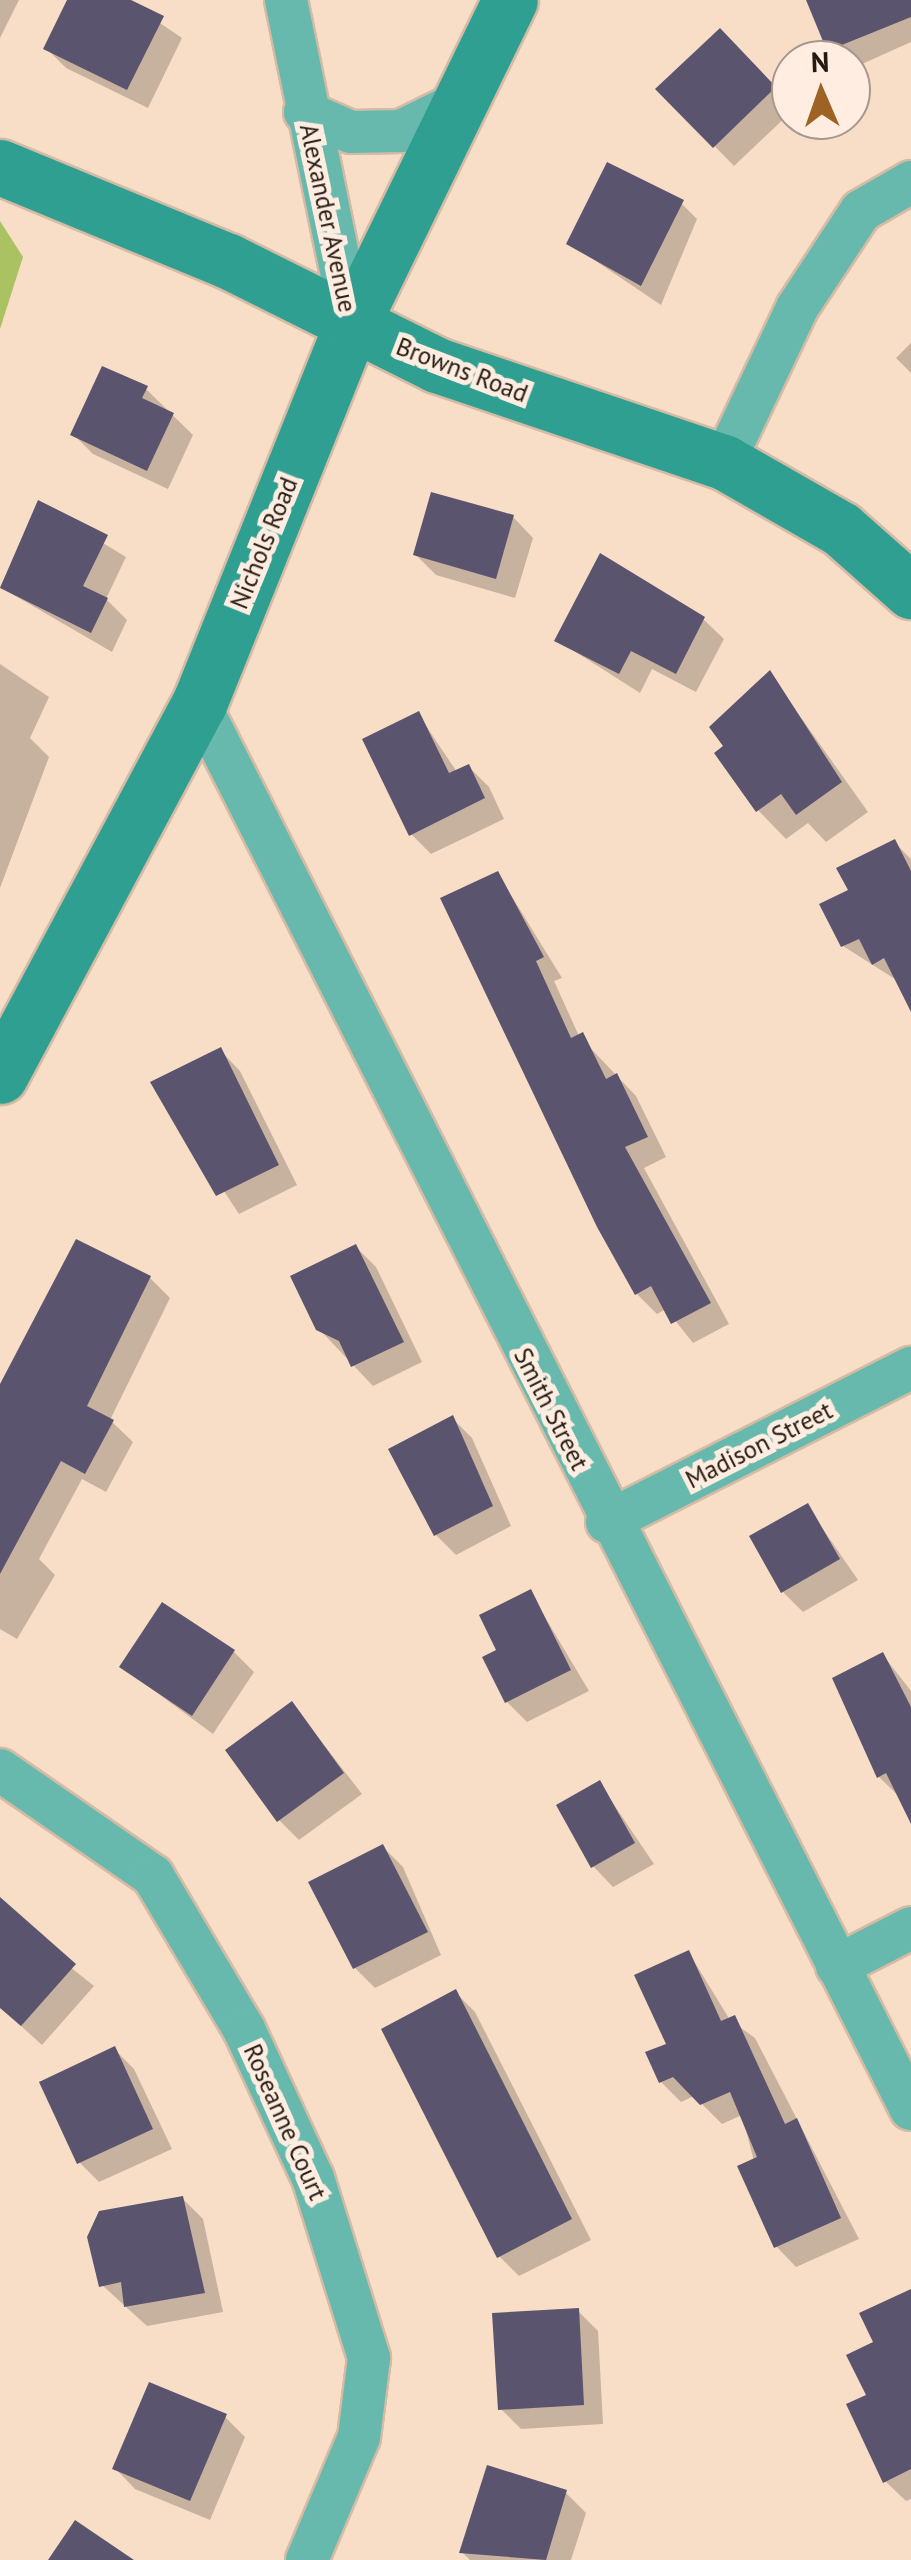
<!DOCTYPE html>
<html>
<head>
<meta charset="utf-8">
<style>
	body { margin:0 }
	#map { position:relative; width:911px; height:2560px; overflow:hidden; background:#f9dec7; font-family:"PT Sans",sans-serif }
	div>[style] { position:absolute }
	.forest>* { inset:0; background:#abc263 }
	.shadow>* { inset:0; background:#0003 }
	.building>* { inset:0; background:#5b546e }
	.roads { filter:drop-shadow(2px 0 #d3bba6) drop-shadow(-2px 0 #d3bba6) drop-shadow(0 2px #d3bba6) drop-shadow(0 -2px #d3bba6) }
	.street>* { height:42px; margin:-21px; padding:0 21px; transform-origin:21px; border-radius:21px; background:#68b9ad }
	.secondary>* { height:55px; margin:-27.5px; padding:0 27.5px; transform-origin:27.5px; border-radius:27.5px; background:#2f9f91 }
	span { translate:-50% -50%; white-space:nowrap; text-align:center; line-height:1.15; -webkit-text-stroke:10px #feede0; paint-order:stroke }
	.street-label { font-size:25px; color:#241a12 }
	.north { position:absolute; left:771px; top:40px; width:100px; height:100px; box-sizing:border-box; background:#feede0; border:2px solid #a7998e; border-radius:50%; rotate:358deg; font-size:28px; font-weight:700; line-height:40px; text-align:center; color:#241a12 }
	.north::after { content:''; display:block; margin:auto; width:35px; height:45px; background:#9e6324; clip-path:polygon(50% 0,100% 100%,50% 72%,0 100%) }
</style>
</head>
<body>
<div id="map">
	<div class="forest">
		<i style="clip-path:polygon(0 221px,23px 257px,0 329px)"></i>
	</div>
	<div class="shadow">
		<i style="clip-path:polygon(0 0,19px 0,0 38px)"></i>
		<i style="clip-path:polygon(70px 0,126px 0,182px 38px,148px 108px,66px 68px,46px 48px)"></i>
		<i style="clip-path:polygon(809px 0,911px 0,911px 42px,851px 69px,829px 50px)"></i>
		<i style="clip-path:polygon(739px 51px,791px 112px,734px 166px,659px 89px)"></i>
		<i style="clip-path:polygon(677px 199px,697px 219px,661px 305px,569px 243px)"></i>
		<i style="clip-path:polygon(911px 343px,911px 373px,896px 358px)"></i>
		<i style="clip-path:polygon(146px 389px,193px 435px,168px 489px,93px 454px,73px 434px)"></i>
		<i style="clip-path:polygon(39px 504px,126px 557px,106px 599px,127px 620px,112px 652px,0 587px)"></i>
		<i style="clip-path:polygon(513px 517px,533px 538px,515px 598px,436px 575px,416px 555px)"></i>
		<i style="clip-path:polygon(703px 619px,724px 639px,696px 692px,652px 669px,640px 693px,557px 640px)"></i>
		<i style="clip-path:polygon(0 664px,49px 697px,30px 738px,49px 757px,0 888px)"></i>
		<i style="clip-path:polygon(770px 674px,868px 812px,826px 842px,808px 823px,786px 839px,758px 810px,726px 747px)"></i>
		<i style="clip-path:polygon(418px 714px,457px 772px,469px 767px,489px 787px,504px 819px,431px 854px,411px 834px)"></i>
		<i style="clip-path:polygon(894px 842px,911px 859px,911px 1005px,898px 981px,843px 946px,851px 891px)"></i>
		<i style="clip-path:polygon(498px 874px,562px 978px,554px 981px,579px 1036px,636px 1096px,666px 1157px,644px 1168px,729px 1324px,693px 1343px,666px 1309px,657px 1314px,637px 1294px)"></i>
		<i style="clip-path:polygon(220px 1050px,240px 1071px,297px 1185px,239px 1214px,153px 1083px)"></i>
		<i style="clip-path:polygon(356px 1247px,376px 1267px,422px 1362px,373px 1386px,318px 1328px)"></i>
		<i style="clip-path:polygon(150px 1278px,170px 1298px,110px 1420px,133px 1442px,106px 1492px,82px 1479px,39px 1559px,55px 1575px,17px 1639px,0 1629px,0 1388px)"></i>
		<i style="clip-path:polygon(452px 1418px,472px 1438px,511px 1526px,456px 1555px,436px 1535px)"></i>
		<i style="clip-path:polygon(807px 1506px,858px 1580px,803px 1612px,783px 1592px)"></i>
		<i style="clip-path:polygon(530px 1592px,589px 1691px,527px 1722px,507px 1702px)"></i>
		<i style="clip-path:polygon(234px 1652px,254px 1672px,213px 1734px,122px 1667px)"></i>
		<i style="clip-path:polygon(883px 1655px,911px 1691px,911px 1808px,879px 1777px)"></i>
		<i style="clip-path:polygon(292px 1704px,362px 1794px,299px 1840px,279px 1820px)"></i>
		<i style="clip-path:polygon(600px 1784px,654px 1864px,613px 1887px,593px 1866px)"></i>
		<i style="clip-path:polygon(383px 1847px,403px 1867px,441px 1955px,375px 1988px,355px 1968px)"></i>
		<i style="clip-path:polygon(0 1911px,94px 1986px,42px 2045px,0 2007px)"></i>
		<i style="clip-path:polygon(689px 1953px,730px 2020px,755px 2038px,859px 2239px,796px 2267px,776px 2246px,742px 2115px,722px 2124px,694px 2096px,681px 2102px,661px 2082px)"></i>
		<i style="clip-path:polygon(455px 1992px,475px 2012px,591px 2240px,519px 2276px,499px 2256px)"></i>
		<i style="clip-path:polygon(114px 2049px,134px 2069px,172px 2149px,99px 2182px,79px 2162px)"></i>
		<i style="clip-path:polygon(183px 2199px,203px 2219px,223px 2312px,147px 2326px,102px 2285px)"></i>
		<i style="clip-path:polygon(911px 2297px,911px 2499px,906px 2501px,885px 2481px,869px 2396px,877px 2343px)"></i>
		<i style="clip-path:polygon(578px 2311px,598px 2331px,603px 2424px,521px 2429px,501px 2409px)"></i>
		<i style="clip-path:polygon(225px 2417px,245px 2437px,210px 2520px,135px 2489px,115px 2468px)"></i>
		<i style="clip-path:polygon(566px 2493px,586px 2513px,571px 2560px,470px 2560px,462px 2552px)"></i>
	</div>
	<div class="building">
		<i style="clip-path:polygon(67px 0,131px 0,164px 16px,127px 90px,43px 49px)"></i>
		<i style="clip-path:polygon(806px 0,911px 0,911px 17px,827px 51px)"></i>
		<i style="clip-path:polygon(720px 28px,776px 87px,713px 148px,655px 89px)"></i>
		<i style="clip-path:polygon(607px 162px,684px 200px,641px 286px,566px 244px)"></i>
		<i style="clip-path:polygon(102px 366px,148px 386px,142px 398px,174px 413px,147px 471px,70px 435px)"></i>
		<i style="clip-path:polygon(431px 492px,514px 515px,496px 579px,413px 555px)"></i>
		<i style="clip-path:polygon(38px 500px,108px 535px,83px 586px,108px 598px,91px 633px,0 588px)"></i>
		<i style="clip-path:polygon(600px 553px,705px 617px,676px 674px,631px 651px,619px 674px,554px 641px)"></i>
		<i style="clip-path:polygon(770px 670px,842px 782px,796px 815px,781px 794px,756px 812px,714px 753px,723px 746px,709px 727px)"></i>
		<i style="clip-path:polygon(419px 711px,449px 773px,469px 764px,485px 798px,409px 836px,362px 739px)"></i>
		<i style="clip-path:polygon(895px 839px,911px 871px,911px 1012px,884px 958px,872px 965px,859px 939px,841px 947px,819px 904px,848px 890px,836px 868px)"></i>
		<i style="clip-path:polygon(498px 871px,544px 957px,536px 961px,571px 1038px,583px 1032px,606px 1079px,617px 1073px,648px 1137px,625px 1147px,711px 1303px,671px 1324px,651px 1286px,635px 1295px,597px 1227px,440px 898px)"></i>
		<i style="clip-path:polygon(221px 1047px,279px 1165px,216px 1196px,150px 1082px)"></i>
		<i style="clip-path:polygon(76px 1239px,151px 1276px,87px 1406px,114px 1420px,85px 1474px,61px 1461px,0 1574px,0 1384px)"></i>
		<i style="clip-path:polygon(356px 1244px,404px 1342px,351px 1367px,339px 1341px,316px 1330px,290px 1276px)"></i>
		<i style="clip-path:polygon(453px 1415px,493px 1506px,434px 1536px,388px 1449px)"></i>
		<i style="clip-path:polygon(808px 1503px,840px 1559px,781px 1593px,749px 1536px)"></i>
		<i style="clip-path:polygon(531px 1589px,571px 1670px,505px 1703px,482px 1657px,496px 1650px,479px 1615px)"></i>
		<i style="clip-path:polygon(162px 1602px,235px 1650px,192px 1716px,119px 1667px)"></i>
		<i style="clip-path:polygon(883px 1652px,911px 1707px,911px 1824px,886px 1773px,877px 1778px,832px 1678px)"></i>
		<i style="clip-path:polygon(292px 1701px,344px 1773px,277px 1822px,225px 1750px)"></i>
		<i style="clip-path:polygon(600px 1780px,635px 1843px,591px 1868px,556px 1805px)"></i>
		<i style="clip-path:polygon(383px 1844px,428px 1932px,353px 1969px,308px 1882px)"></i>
		<i style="clip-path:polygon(0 1897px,76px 1964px,21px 2026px,0 2008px)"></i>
		<i style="clip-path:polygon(689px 1950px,721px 2021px,735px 2015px,785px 2124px,797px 2118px,841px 2218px,774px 2248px,737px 2166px,757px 2157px,730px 2092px,700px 2105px,673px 2077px,659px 2083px,645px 2052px,666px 2044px,634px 1975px)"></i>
		<i style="clip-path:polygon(456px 1989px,572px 2219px,497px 2258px,381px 2029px)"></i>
		<i style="clip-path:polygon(115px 2046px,153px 2129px,77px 2164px,39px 2082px)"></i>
		<i style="clip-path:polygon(183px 2196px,205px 2293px,124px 2307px,121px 2282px,99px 2287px,87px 2237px,99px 2211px)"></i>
		<i style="clip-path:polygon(911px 2289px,911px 2469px,883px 2483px,846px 2404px,866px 2395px,846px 2355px,873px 2342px,859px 2313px)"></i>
		<i style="clip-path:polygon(579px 2308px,584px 2405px,498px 2410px,492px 2313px)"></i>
		<i style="clip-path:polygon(149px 2382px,227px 2414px,190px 2501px,112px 2469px)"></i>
		<i style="clip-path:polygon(487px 2465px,567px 2490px,546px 2560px,459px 2553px)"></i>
		<i style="clip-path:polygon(75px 2520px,134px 2560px,48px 2560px)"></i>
	</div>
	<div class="roads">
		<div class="street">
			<i style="left:286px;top:0;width:331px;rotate:78.5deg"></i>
			<i style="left:305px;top:112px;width:50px;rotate:23.5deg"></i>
			<i style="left:351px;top:132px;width:50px;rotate:-1.1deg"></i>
			<i style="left:401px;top:131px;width:68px;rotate:-26.2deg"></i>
			<i style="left:724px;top:462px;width:170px;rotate:-64.6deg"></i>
			<i style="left:797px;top:308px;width:116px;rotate:-56.6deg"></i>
			<i style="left:861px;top:211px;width:58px;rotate:-30.1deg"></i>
			<i style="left:199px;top:704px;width:1575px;rotate:63.13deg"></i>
			<i style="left:607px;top:1522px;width:341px;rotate:-26.9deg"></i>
			<i style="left:0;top:1770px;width:186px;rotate:34.7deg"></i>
			<i style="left:153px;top:1876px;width:178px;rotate:59.3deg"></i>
			<i style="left:244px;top:2029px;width:164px;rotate:65.2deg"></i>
			<i style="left:313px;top:2178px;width:189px;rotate:72.7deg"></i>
			<i style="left:369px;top:2358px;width:80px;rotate:97.2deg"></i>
			<i style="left:359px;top:2437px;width:134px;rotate:112.9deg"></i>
			<i style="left:837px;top:1966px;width:83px;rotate:-27.2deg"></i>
		</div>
		<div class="secondary">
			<i style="left:0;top:167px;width:247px;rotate:22.4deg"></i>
			<i style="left:228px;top:261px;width:233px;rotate:26.5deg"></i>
			<i style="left:437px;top:365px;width:303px;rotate:18.7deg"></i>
			<i style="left:724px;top:462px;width:135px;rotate:29.8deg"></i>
			<i style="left:841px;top:529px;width:94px;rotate:41.5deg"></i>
			<i style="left:0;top:1076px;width:422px;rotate:-61.9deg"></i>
			<i style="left:199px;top:704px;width:410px;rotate:-68.1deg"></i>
			<i style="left:352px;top:324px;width:360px;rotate:-64deg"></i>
		</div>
	</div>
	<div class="street-label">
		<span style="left:328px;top:218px;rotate:78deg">Alexander Avenue</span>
		<span style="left:462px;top:370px;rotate:21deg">Browns Road</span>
		<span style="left:264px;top:543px;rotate:-68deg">Nichols Road</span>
		<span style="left:551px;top:1409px;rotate:63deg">Smith Street</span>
		<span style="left:759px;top:1445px;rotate:-27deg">Madison Street</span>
		<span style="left:285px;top:2122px;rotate:66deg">Roseanne Court</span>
	</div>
	<div class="north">N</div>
</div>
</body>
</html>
